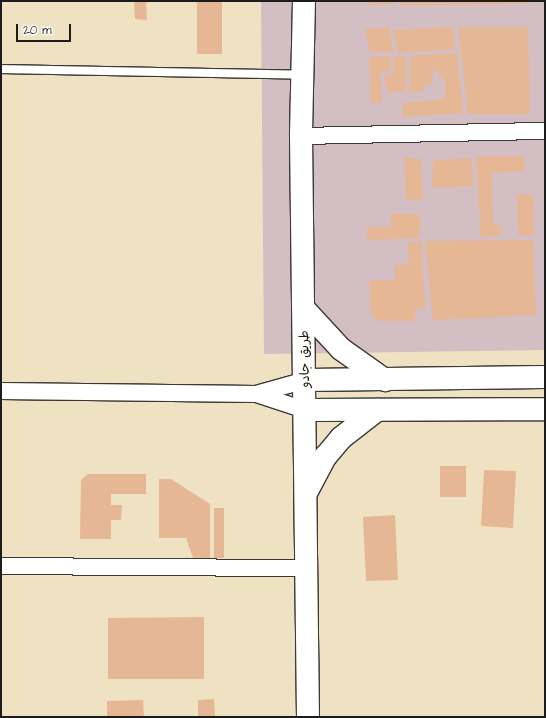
<!DOCTYPE html>
<html>
<head>
<meta charset="utf-8">
<style>
	body { margin:0 }
	#map { position:relative; width:546px; height:718px; overflow:hidden; background:#eee2c3; font-family:"Architects Daughter","Playpen Sans Arabic",sans-serif }
	div>[style] { position:absolute }
	.industrial>* { inset:0; background:#d2bec3 }
	.building>* { inset:0; background:#e6b794 }
	.roads { filter:drop-shadow(1px 0 #3c3a35) drop-shadow(-1px 0 #3c3a35) drop-shadow(0 1px #3c3a35) drop-shadow(0 -1px #3c3a35) }
	.lane>* { height:8px; margin:-4px; padding:0 4px; transform-origin:4px; border-radius:4px; background:#fff }
	.street>* { height:16px; margin:-8px; padding:0 8px; transform-origin:8px; border-radius:8px; background:#fff }
	.secondary>* { height:22px; margin:-11px; padding:0 11px; transform-origin:11px; border-radius:11px; background:#fff }
	.highway>* { height:22px; margin:-11px; padding:0 11px; transform-origin:11px; border-radius:11px; background:#fff }
	span { translate:-50% -50%; white-space:nowrap; text-align:center; line-height:1.15; -webkit-text-stroke:3px #fdfcf7; paint-order:stroke }
	.street-label { font-size:13px; color:#1c1c1c }
	.frame { position:absolute; inset:0; border:2px solid #1c1c1c; pointer-events:none }
	.scale { position:absolute; left:16px; top:24px; width:55px; height:18px; box-sizing:border-box; border:2px solid #1c1c1c; border-top:0; padding-left:5px; font-size:12px; line-height:14px; white-space:nowrap; color:#1c1c1c; -webkit-text-stroke:3px #fdfcf7; paint-order:stroke }
</style>
</head>
<body>
<div id="map">
	<div class="industrial">
		<i style="clip-path:polygon(261px 1px,545px 1px,545px 350px,264px 354px)"></i>
	</div>
	<div class="building">
		<i style="clip-path:polygon(134px 1px,146px 1px,147px 20px,135px 19px)"></i>
		<i style="clip-path:polygon(197px 1px,222px 1px,222px 54px,197px 54px)"></i>
		<i style="clip-path:polygon(368px 1px,396px 1px,396px 4px,368px 5px)"></i>
		<i style="clip-path:polygon(401px 1px,529px 1px,529px 4px,401px 5px)"></i>
		<i style="clip-path:polygon(389px 27px,393px 52px,370px 52px,365px 29px)"></i>
		<i style="clip-path:polygon(453px 27px,455px 49px,398px 53px,393px 30px)"></i>
		<i style="clip-path:polygon(458px 27px,528px 27px,530px 114px,468px 114px)"></i>
		<i style="clip-path:polygon(457px 53px,463px 113px,402px 117px,403px 103px,445px 99px,445px 82px,437px 71px,432px 71px,433px 84px,425px 84px,426px 90px,409px 93px,410px 56px)"></i>
		<i style="clip-path:polygon(390px 56px,390px 71px,380px 73px,382px 102px,371px 104px,369px 57px)"></i>
		<i style="clip-path:polygon(393px 56px,405px 57px,406px 91px,388px 93px,384px 76px,393px 74px)"></i>
		<i style="clip-path:polygon(476px 156px,524px 156px,525px 171px,492px 173px,493px 224px,501px 226px,501px 236px,481px 237px)"></i>
		<i style="clip-path:polygon(404px 157px,421px 159px,423px 200px,406px 200px)"></i>
		<i style="clip-path:polygon(472px 158px,473px 186px,432px 188px,433px 160px)"></i>
		<i style="clip-path:polygon(517px 194px,533px 195px,534px 235px,518px 236px)"></i>
		<i style="clip-path:polygon(391px 213px,420px 215px,420px 238px,367px 240px,367px 227px,391px 227px)"></i>
		<i style="clip-path:polygon(533px 240px,536px 315px,433px 320px,425px 241px)"></i>
		<i style="clip-path:polygon(421px 241px,425px 308px,415px 310px,415px 321px,378px 321px,371px 314px,369px 280px,395px 280px,394px 266px,409px 264px,408px 243px)"></i>
		<i style="clip-path:polygon(440px 466px,466px 466px,466px 497px,440px 497px)"></i>
		<i style="clip-path:polygon(484px 470px,516px 471px,513px 528px,481px 526px)"></i>
		<i style="clip-path:polygon(88px 474px,146px 474px,146px 494px,111px 494px,111px 505px,122px 505px,121px 520px,111px 520px,111px 539px,80px 539px,81px 480px)"></i>
		<i style="clip-path:polygon(159px 479px,171px 479px,210px 504px,210px 558px,193px 558px,186px 538px,159px 538px)"></i>
		<i style="clip-path:polygon(214px 508px,224px 508px,224px 558px,214px 558px)"></i>
		<i style="clip-path:polygon(395px 515px,398px 580px,366px 581px,363px 517px)"></i>
		<i style="clip-path:polygon(204px 617px,204px 679px,108px 679px,108px 618px)"></i>
		<i style="clip-path:polygon(214px 699px,215px 717px,198px 717px,198px 700px)"></i>
		<i style="clip-path:polygon(143px 700px,144px 717px,107px 717px,107px 701px)"></i>
	</div>
	<div class="roads">
		<div class="lane">
			<i style="left:1px;top:69px;width:301px;rotate:1.1deg"></i>
		</div>
		<div class="street">
			<i style="left:301px;top:136px;width:244px;rotate:-1.2deg"></i>
			<i style="left:1px;top:391px;width:255px;rotate:0.7deg"></i>
			<i style="left:256px;top:394px;width:52px;rotate:-15.6deg"></i>
			<i style="left:256px;top:394px;width:52px;rotate:18.1deg"></i>
			<i style="left:1px;top:566px;width:306px;rotate:0.4deg"></i>
		</div>
		<div class="secondary">
			<i style="left:306px;top:380px;width:239px;rotate:-0.7deg"></i>
			<i style="left:305px;top:410px;width:240px;rotate:-0.2deg"></i>
		</div>
		<div class="highway">
			<i style="left:304px;top:1px;width:135px;rotate:91.3deg"></i>
			<i style="left:301px;top:136px;width:581px;rotate:89.31deg"></i>
			<i style="left:304px;top:309px;width:54px;rotate:47.2deg"></i>
			<i style="left:341px;top:349px;width:54px;rotate:35.2deg"></i>
			<i style="left:307px;top:491px;width:40px;rotate:-62deg"></i>
			<i style="left:326px;top:456px;width:23px;rotate:-50deg"></i>
			<i style="left:341px;top:438px;width:46px;rotate:-37.9deg"></i>
		</div>
	</div>
	<div class="street-label">
		<span style="left:305px;top:359px;rotate:-91deg">طريق جادو</span>
	</div>
	<div class="frame"></div>
	<div class="scale">20 m</div>
</div>
</body>
</html>
